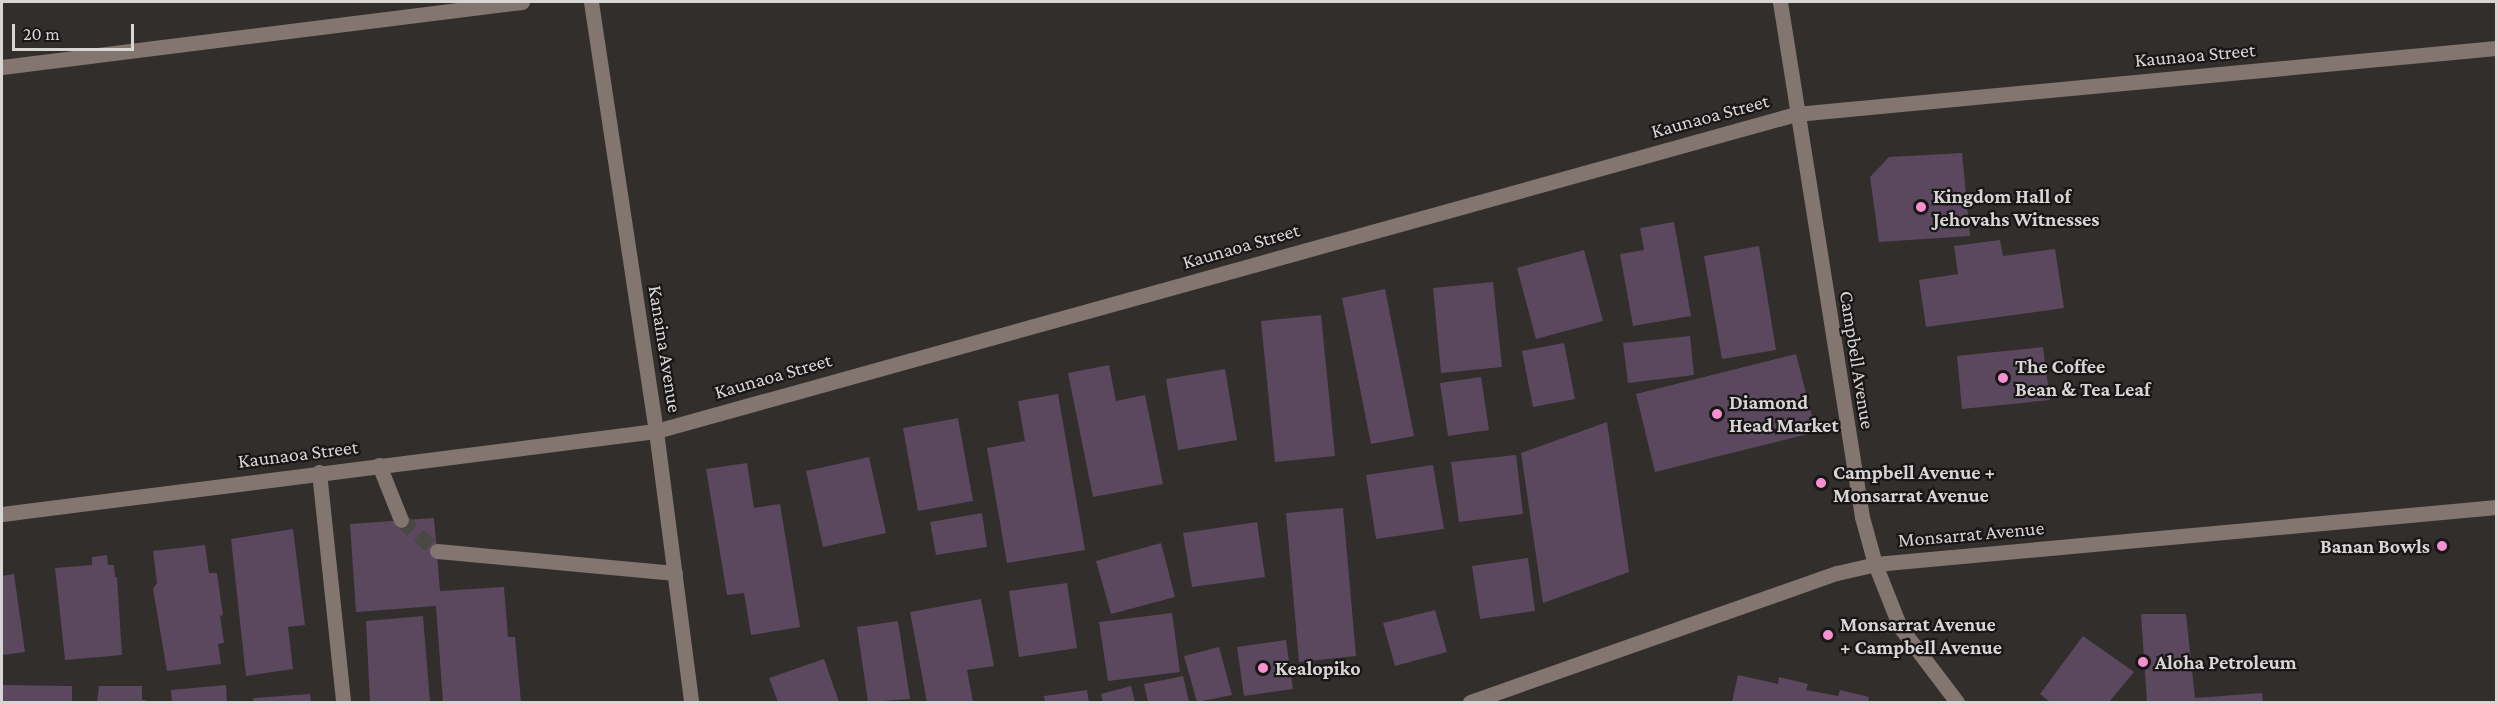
<!DOCTYPE html>
<html>
<head>
<meta charset="utf-8">
<style>
	body { margin:0 }
	#map { position:relative; width:2498px; height:704px; overflow:hidden; background:#312e2c; font-family:"Crimson Pro",serif }
	div>[style] { position:absolute }
	.building>* { inset:0; background:#5b485e }
	.minor-tunnel>* { height:15px; margin-top:-7.5px; transform-origin:0; background:repeating-linear-gradient(90deg,#4a4745 0 15px,transparent 0 23px) }
	.minor>* { height:15px; margin:-7.5px; padding:0 7.5px; transform-origin:7.5px; border-radius:7.5px; background:#83756f }
	.dots>* { width:16px; height:16px; translate:-50% -50%; box-sizing:border-box; border:3px solid #181616; border-radius:50% }
	span { translate:-50% -50%; white-space:nowrap; text-align:center; line-height:1.15; -webkit-text-stroke:4.5px #181616; paint-order:stroke }
	.street-label { font-size:20px; color:#d7d6d5 }
	.poi-label { font-size:20px; color:#d7d6d5; font-weight:700 }
	.left { translate:0 -50%; text-align:left }
	.right { translate:-100% -50%; text-align:right }
	.frame { position:absolute; inset:0; border:3px solid #d7d6d5; pointer-events:none }
	.scale { position:absolute; left:12px; top:24px; width:122px; height:27px; box-sizing:border-box; border:3px solid #d7d6d5; border-top:0; padding-left:8px; font-size:18px; line-height:21px; white-space:nowrap; color:#d7d6d5; -webkit-text-stroke:4px #181616; paint-order:stroke }
</style>
</head>
<body>
<div id="map">
	<div class="building">
		<i style="clip-path:polygon(1962px 153px,1970px 236px,1879px 242px,1870px 177px,1889px 157px)"></i>
		<i style="clip-path:polygon(1674px 222px,1691px 316px,1633px 326px,1620px 254px,1644px 250px,1640px 228px)"></i>
		<i style="clip-path:polygon(2000px 240px,2003px 256px,2055px 249px,2064px 308px,1926px 327px,1919px 280px,1958px 274px,1954px 246px)"></i>
		<i style="clip-path:polygon(1759px 246px,1776px 350px,1722px 359px,1704px 256px)"></i>
		<i style="clip-path:polygon(1584px 250px,1603px 321px,1536px 339px,1517px 268px)"></i>
		<i style="clip-path:polygon(1493px 282px,1502px 367px,1441px 373px,1433px 288px)"></i>
		<i style="clip-path:polygon(1385px 289px,1414px 436px,1371px 444px,1342px 298px)"></i>
		<i style="clip-path:polygon(1321px 315px,1335px 456px,1275px 462px,1261px 321px)"></i>
		<i style="clip-path:polygon(1690px 336px,1694px 375px,1628px 383px,1623px 343px)"></i>
		<i style="clip-path:polygon(1564px 343px,1575px 399px,1533px 407px,1522px 351px)"></i>
		<i style="clip-path:polygon(2043px 347px,2050px 400px,1962px 409px,1957px 356px)"></i>
		<i style="clip-path:polygon(1796px 354px,1816px 432px,1655px 472px,1636px 394px)"></i>
		<i style="clip-path:polygon(1109px 365px,1116px 401px,1145px 395px,1163px 484px,1093px 497px,1068px 373px)"></i>
		<i style="clip-path:polygon(1225px 369px,1237px 440px,1178px 450px,1166px 379px)"></i>
		<i style="clip-path:polygon(1481px 377px,1489px 430px,1448px 436px,1440px 383px)"></i>
		<i style="clip-path:polygon(1058px 394px,1085px 550px,1007px 563px,987px 448px,1025px 441px,1018px 401px)"></i>
		<i style="clip-path:polygon(958px 418px,973px 501px,918px 511px,903px 428px)"></i>
		<i style="clip-path:polygon(1607px 422px,1629px 572px,1543px 603px,1521px 453px)"></i>
		<i style="clip-path:polygon(1516px 455px,1523px 514px,1459px 522px,1451px 462px)"></i>
		<i style="clip-path:polygon(869px 457px,886px 533px,823px 547px,806px 471px)"></i>
		<i style="clip-path:polygon(747px 463px,754px 508px,780px 504px,800px 627px,751px 635px,744px 593px,727px 595px,706px 469px)"></i>
		<i style="clip-path:polygon(1433px 465px,1444px 529px,1376px 539px,1366px 475px)"></i>
		<i style="clip-path:polygon(1343px 508px,1356px 656px,1299px 662px,1286px 513px)"></i>
		<i style="clip-path:polygon(982px 513px,987px 547px,936px 555px,930px 522px)"></i>
		<i style="clip-path:polygon(434px 518px,440px 591px,504px 587px,508px 637px,515px 637px,521px 702px,443px 702px,436px 606px,356px 612px,350px 524px)"></i>
		<i style="clip-path:polygon(1257px 522px,1265px 577px,1192px 587px,1183px 533px)"></i>
		<i style="clip-path:polygon(293px 529px,305px 625px,288px 627px,293px 669px,246px 676px,231px 539px)"></i>
		<i style="clip-path:polygon(1161px 543px,1175px 597px,1111px 614px,1096px 561px)"></i>
		<i style="clip-path:polygon(205px 545px,209px 573px,217px 573px,223px 615px,220px 616px,224px 643px,218px 644px,221px 664px,167px 671px,153px 589px,157px 583px,153px 551px)"></i>
		<i style="clip-path:polygon(107px 555px,108px 565px,114px 565px,115px 577px,117px 577px,122px 655px,65px 660px,55px 568px,92px 565px,92px 557px)"></i>
		<i style="clip-path:polygon(1528px 558px,1535px 611px,1480px 619px,1472px 566px)"></i>
		<i style="clip-path:polygon(14px 574px,25px 652px,2px 655px,2px 576px)"></i>
		<i style="clip-path:polygon(1067px 583px,1077px 648px,1019px 657px,1009px 591px)"></i>
		<i style="clip-path:polygon(981px 599px,994px 666px,967px 670px,973px 702px,927px 702px,910px 612px)"></i>
		<i style="clip-path:polygon(1435px 610px,1447px 652px,1395px 666px,1383px 623px)"></i>
		<i style="clip-path:polygon(1172px 613px,1180px 672px,1108px 681px,1099px 622px)"></i>
		<i style="clip-path:polygon(2141px 614px,2186px 614px,2195px 698px,2262px 693px,2263px 702px,2147px 702px)"></i>
		<i style="clip-path:polygon(423px 616px,430px 702px,370px 702px,366px 621px)"></i>
		<i style="clip-path:polygon(898px 621px,910px 699px,868px 702px,857px 627px)"></i>
		<i style="clip-path:polygon(2083px 636px,2134px 672px,2109px 702px,2050px 702px,2040px 694px)"></i>
		<i style="clip-path:polygon(1286px 640px,1293px 689px,1244px 696px,1237px 647px)"></i>
		<i style="clip-path:polygon(1219px 647px,1232px 695px,1197px 702px,1184px 656px)"></i>
		<i style="clip-path:polygon(824px 659px,839px 702px,778px 702px,769px 678px)"></i>
		<i style="clip-path:polygon(1738px 675px,1778px 684px,1779px 677px,1808px 684px,1806px 690px,1838px 696px,1840px 690px,1869px 697px,1868px 702px,1732px 702px)"></i>
		<i style="clip-path:polygon(1183px 676px,1189px 702px,1148px 702px,1144px 684px)"></i>
		<i style="clip-path:polygon(3px 685px,72px 686px,72px 702px,2px 702px)"></i>
		<i style="clip-path:polygon(226px 685px,227px 702px,172px 702px,171px 690px)"></i>
		<i style="clip-path:polygon(99px 686px,142px 686px,142px 700px,146px 700px,145px 702px,97px 702px)"></i>
		<i style="clip-path:polygon(1131px 686px,1135px 702px,1103px 702px,1101px 694px)"></i>
		<i style="clip-path:polygon(1087px 690px,1089px 702px,1045px 702px,1044px 696px)"></i>
		<i style="clip-path:polygon(310px 694px,311px 702px,254px 702px,253px 698px)"></i>
	</div>
	<div class="minor-tunnel">
		<i style="left:401px;top:520px;width:48px;rotate:40.7deg"></i>
	</div>
	<div class="minor">
		<i style="left:591px;top:2px;width:434px;rotate:81.4deg"></i>
		<i style="left:656px;top:431px;width:273px;rotate:82.6deg"></i>
		<i style="left:1780px;top:2px;width:521px;rotate:80.95deg"></i>
		<i style="left:1862px;top:517px;width:49px;rotate:74.5deg"></i>
		<i style="left:1875px;top:564px;width:68px;rotate:68.4deg"></i>
		<i style="left:1900px;top:627px;width:94px;rotate:52.8deg"></i>
		<i style="left:2px;top:67px;width:524px;rotate:-7.13deg"></i>
		<i style="left:379px;top:465px;width:59px;rotate:68.2deg"></i>
		<i style="left:319px;top:472px;width:231px;rotate:84deg"></i>
		<i style="left:2px;top:514px;width:659px;rotate:-7.23deg"></i>
		<i style="left:656px;top:431px;width:1183px;rotate:-15.54deg"></i>
		<i style="left:1796px;top:114px;width:703px;rotate:-5.39deg"></i>
		<i style="left:437px;top:551px;width:239px;rotate:5.3deg"></i>
		<i style="left:1470px;top:702px;width:389px;rotate:-19.4deg"></i>
		<i style="left:1837px;top:573px;width:39px;rotate:-13deg"></i>
		<i style="left:1875px;top:564px;width:624px;rotate:-5.24deg"></i>
	</div>
	<div class="dots">
		<i style="left:1921px;top:207px;background:#f690d0"></i>
		<i style="left:2003px;top:378px;background:#f690d0"></i>
		<i style="left:1717px;top:414px;background:#f690d0"></i>
		<i style="left:1821px;top:483px;background:#f690d0"></i>
		<i style="left:2442px;top:546px;background:#f690d0"></i>
		<i style="left:1828px;top:635px;background:#f690d0"></i>
		<i style="left:2143px;top:662px;background:#f690d0"></i>
		<i style="left:1263px;top:668px;background:#f690d0"></i>
	</div>
	<div class="street-label">
		<span style="left:2195px;top:55px;rotate:-5deg">Kaunaoa Street</span>
		<span style="left:1710px;top:116px;rotate:-15deg">Kaunaoa Street</span>
		<span style="left:1241px;top:246px;rotate:-16deg">Kaunaoa Street</span>
		<span style="left:665px;top:349px;rotate:81deg">Kanaina Avenue</span>
		<span style="left:1857px;top:360px;rotate:81deg">Campbell Avenue</span>
		<span style="left:773px;top:376px;rotate:-16deg">Kaunaoa Street</span>
		<span style="left:298px;top:454px;rotate:-7deg">Kaunaoa Street</span>
		<span style="left:1971px;top:534px;rotate:-5deg">Monsarrat Avenue</span>
	</div>
	<div class="poi-label">
		<span class="left" style="left:1933px;top:208px">Kingdom Hall of<br>Jehovahs Witnesses</span>
		<span class="left" style="left:2015px;top:378px">The Coffee<br>Bean &amp; Tea Leaf</span>
		<span class="left" style="left:1729px;top:414px">Diamond<br>Head Market</span>
		<span class="left" style="left:1833px;top:484px">Campbell Avenue +<br>Monsarrat Avenue</span>
		<span class="right" style="left:2430px;top:546px">Banan Bowls</span>
		<span class="left" style="left:1840px;top:636px">Monsarrat Avenue<br>+ Campbell Avenue</span>
		<span class="left" style="left:2155px;top:662px">Aloha Petroleum</span>
		<span class="left" style="left:1275px;top:668px">Kealopiko</span>
	</div>
	<div class="frame"></div>
	<div class="scale">20 m</div>
</div>
</body>
</html>
